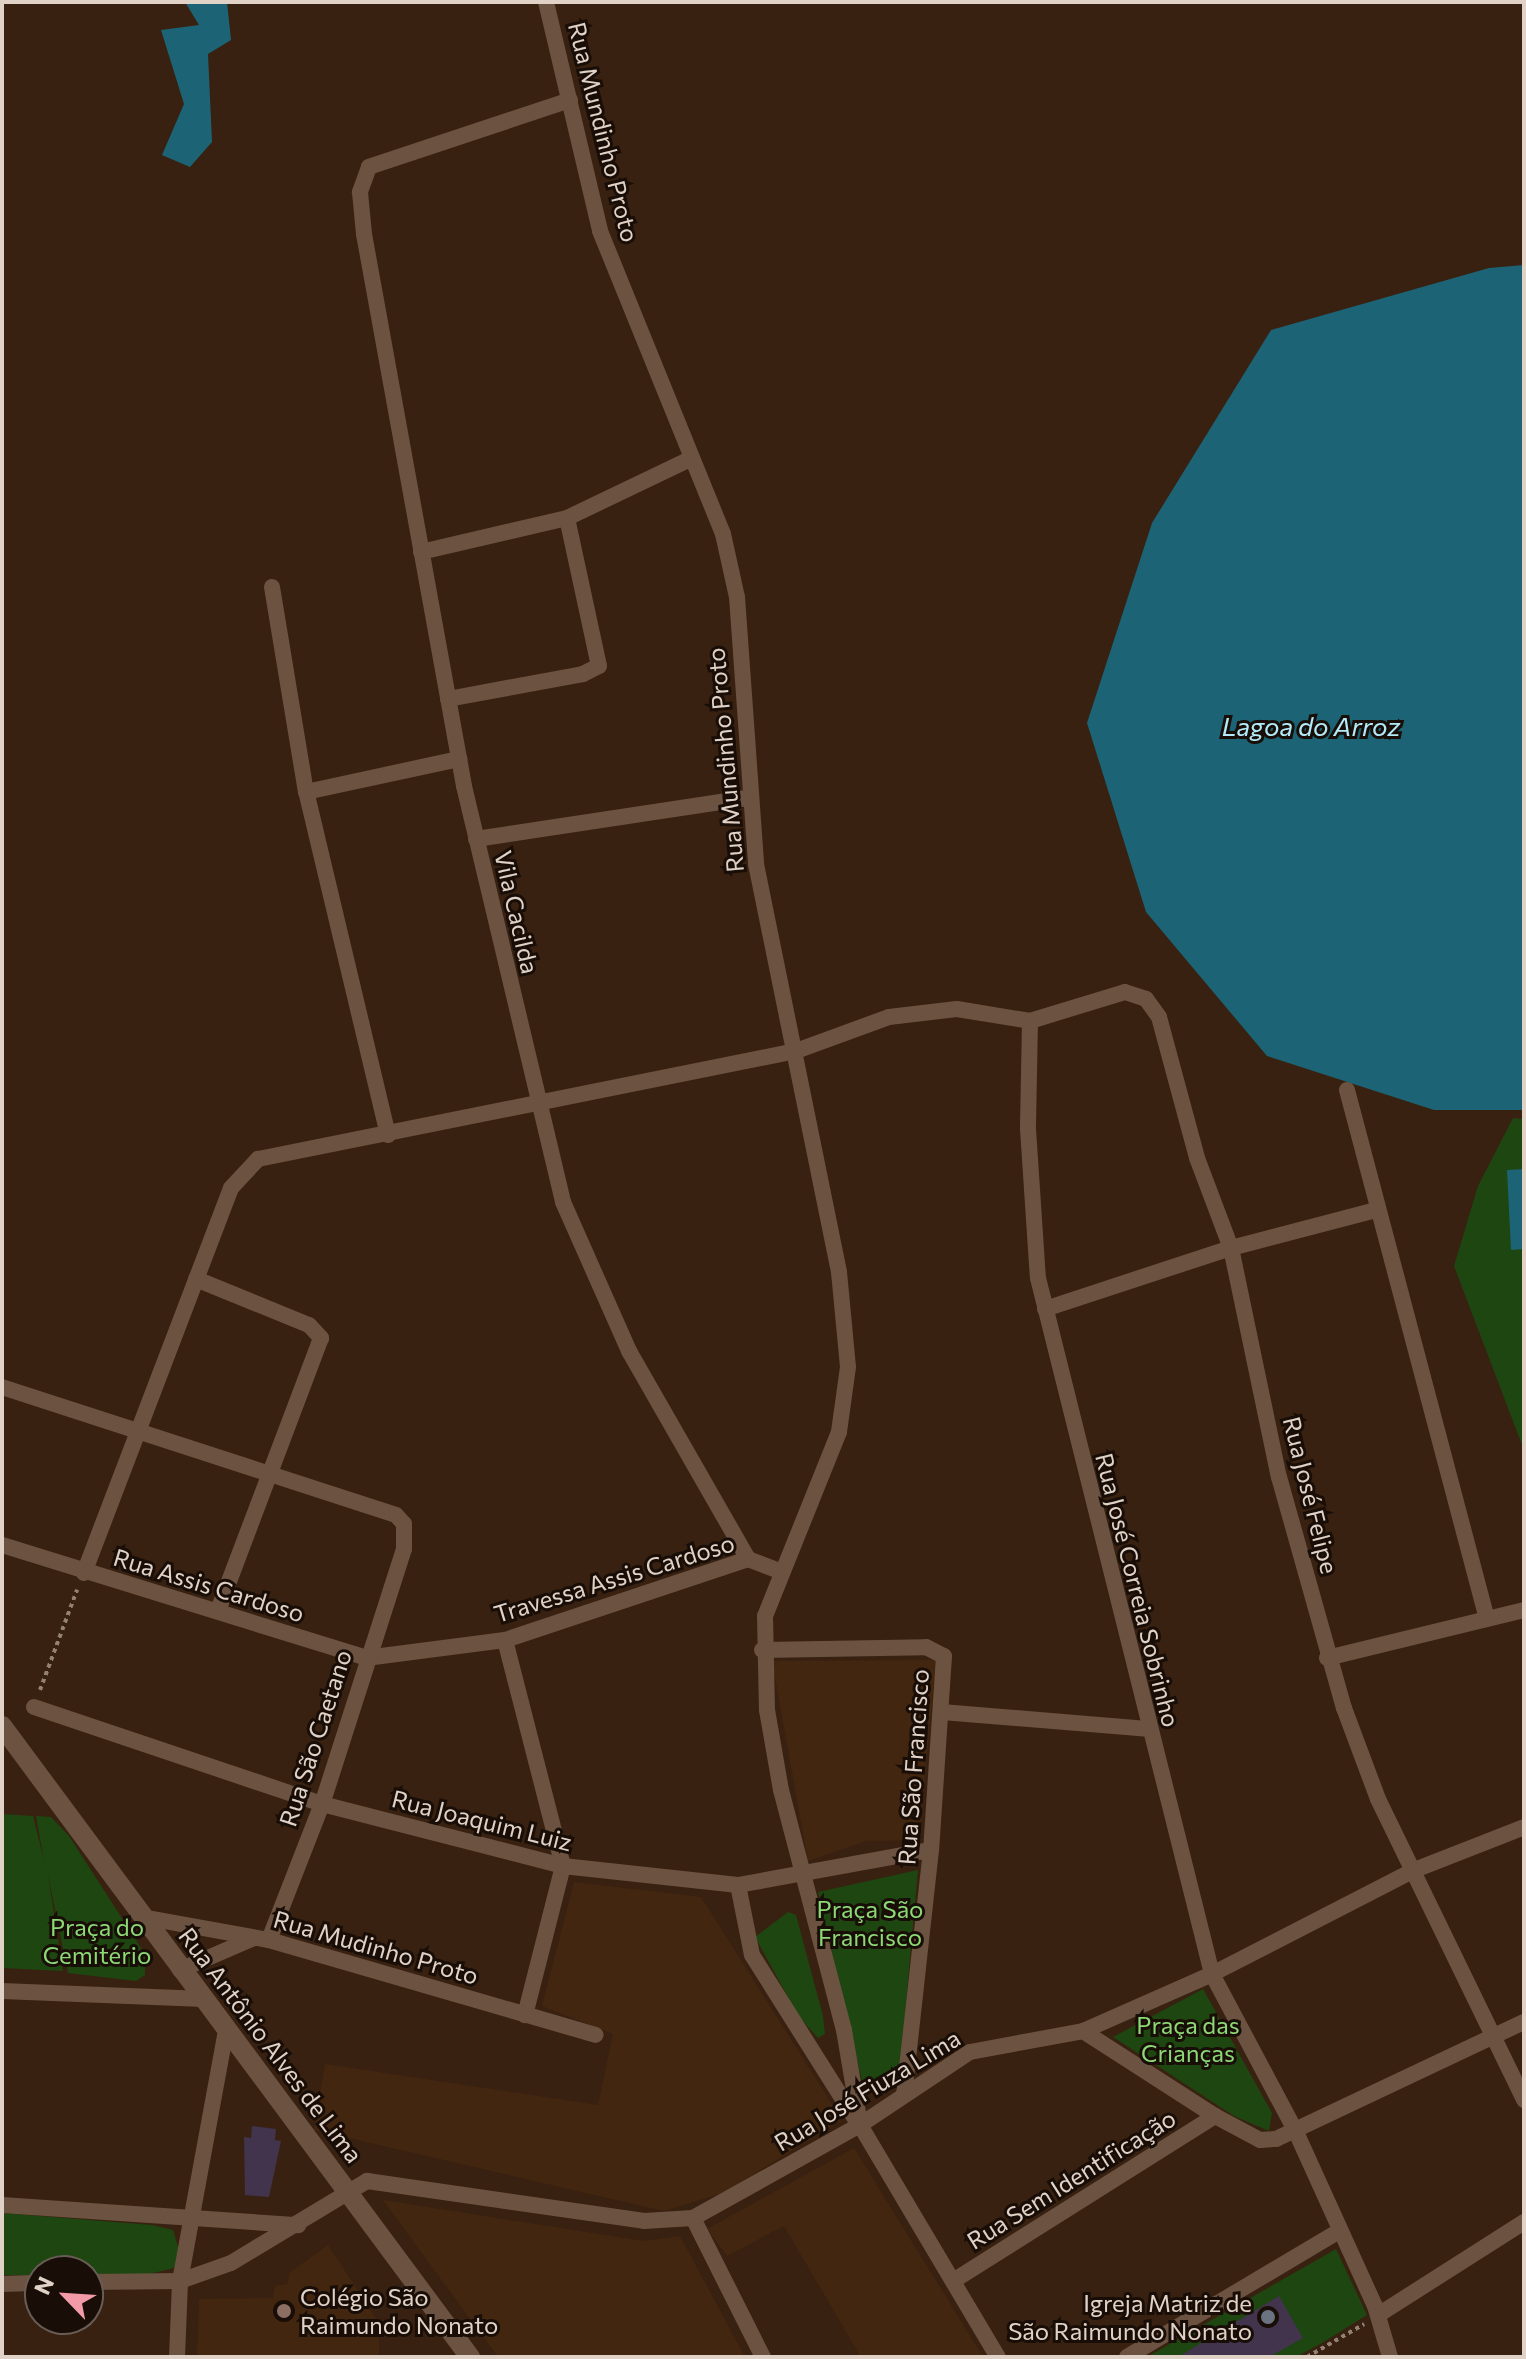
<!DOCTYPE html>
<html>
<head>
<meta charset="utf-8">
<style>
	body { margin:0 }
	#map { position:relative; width:1526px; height:2359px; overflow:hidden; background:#382110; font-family:Commissioner,sans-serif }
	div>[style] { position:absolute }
	.built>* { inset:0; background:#432610 }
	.green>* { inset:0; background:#1e4610 }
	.water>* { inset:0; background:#1c6475 }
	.building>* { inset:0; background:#41344c }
	.path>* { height:4px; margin-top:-2px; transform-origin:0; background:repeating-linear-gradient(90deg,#938173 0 4px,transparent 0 8px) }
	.minor>* { height:16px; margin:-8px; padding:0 8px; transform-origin:8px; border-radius:8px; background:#6c5240 }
	.secondary>* { height:20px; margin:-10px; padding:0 10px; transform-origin:10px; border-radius:10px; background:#6c5240 }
	.dots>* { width:22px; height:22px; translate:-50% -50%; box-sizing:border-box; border:4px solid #180e07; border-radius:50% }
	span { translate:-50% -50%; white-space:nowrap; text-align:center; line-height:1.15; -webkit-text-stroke:6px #180e07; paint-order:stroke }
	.street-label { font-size:24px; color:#e1d2c7 }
	.park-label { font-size:24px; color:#8dd976 }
	.poi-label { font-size:24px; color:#e1d2c7 }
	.left { translate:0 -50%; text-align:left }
	.right { translate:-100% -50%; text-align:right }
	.water-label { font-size:26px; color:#b2eafa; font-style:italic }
	.frame { position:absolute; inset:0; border:4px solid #e1d2c7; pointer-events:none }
	.north { position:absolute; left:24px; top:2255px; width:80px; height:80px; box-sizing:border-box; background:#180e07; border:2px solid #685c54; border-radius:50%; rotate:295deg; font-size:22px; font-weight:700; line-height:32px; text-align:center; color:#e1d2c7 }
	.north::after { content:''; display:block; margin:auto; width:28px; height:36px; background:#f39aa8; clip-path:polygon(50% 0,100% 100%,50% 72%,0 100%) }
</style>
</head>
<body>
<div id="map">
	<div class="built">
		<i style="clip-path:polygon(936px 1660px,919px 1840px,866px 1841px,808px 1861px,772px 1661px)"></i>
		<i style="clip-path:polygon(574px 1882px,701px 1897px,842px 2120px,723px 2193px,664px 2211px,314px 2130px,325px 2064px,598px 2105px,613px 2034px,542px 2006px)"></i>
		<i style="clip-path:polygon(854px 2148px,983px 2357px,861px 2357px,784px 2226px,727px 2256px,707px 2229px)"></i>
		<i style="clip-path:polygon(383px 2200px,643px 2241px,680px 2236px,745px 2357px,498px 2357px)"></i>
		<i style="clip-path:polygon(328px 2245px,379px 2323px,379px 2357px,197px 2357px,199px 2299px,273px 2298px,275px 2286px,288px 2284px,289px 2273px)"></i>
	</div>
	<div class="green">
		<i style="clip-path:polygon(1513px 1118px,1524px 1119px,1524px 1450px,1454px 1266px,1478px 1186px)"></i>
		<i style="clip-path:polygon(2px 1814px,33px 1816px,44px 1860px,36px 1816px,51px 1817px,69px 1836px,145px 1954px,145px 1975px,136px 1981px,68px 1973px,48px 1875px,63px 1971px,2px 1968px)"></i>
		<i style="clip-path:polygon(918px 1870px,900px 2070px,864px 2090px,818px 1892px)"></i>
		<i style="clip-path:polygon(788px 1912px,796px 1915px,823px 2016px,825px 2034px,818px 2038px,799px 2017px,755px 1937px)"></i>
		<i style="clip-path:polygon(1203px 1989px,1272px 2113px,1269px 2131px,1234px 2116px,1113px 2037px)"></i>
		<i style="clip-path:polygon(2px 2213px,152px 2225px,173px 2230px,179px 2250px,174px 2268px,145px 2275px,2px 2275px)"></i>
		<i style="clip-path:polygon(1336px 2249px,1367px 2315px,1322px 2343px,1296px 2357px,1147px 2357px)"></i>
	</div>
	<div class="water">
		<i style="clip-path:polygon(185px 2px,227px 2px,231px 40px,208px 54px,212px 142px,190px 167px,162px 155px,184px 104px,161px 30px,199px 25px)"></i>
		<i style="clip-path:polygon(1524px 265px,1524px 1110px,1434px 1110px,1267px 1056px,1146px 912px,1087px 723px,1152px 523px,1271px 330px,1489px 268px)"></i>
		<i style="clip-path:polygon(1524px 1169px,1524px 1249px,1511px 1250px,1507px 1170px)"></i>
	</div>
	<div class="building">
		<i style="clip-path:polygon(252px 2126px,276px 2129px,275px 2140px,281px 2141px,269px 2197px,245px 2195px,244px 2137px,251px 2138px)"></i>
		<i style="clip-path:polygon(1279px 2296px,1303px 2338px,1269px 2357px,1178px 2357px)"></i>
	</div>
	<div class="path">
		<i style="left:40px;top:1690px;width:107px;rotate:-69.7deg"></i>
		<i style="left:1307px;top:2357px;width:66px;rotate:-30.1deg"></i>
	</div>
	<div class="minor">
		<i style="left:546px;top:2px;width:235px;rotate:76.7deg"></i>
		<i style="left:600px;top:231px;width:327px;rotate:67.9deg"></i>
		<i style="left:723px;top:534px;width:65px;rotate:77.5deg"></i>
		<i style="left:737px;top:597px;width:268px;rotate:85.9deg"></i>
		<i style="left:756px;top:864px;width:416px;rotate:78.5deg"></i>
		<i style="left:839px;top:1272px;width:95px;rotate:84.6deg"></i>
		<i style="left:848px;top:1367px;width:66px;rotate:97.9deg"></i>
		<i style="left:839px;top:1432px;width:198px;rotate:111.9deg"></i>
		<i style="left:765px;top:1616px;width:94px;rotate:88.8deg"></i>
		<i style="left:767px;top:1710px;width:81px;rotate:80.1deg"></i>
		<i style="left:781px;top:1790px;width:248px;rotate:75.3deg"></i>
		<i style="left:844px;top:2030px;width:96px;rotate:80.4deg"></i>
		<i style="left:860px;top:2125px;width:270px;rotate:59.3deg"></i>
		<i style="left:570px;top:100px;width:212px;rotate:161.6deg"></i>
		<i style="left:369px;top:167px;width:27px;rotate:110deg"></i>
		<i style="left:360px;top:192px;width:42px;rotate:84.6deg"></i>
		<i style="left:364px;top:234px;width:561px;rotate:79.73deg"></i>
		<i style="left:464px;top:786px;width:428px;rotate:76.6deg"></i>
		<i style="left:563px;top:1202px;width:163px;rotate:66.1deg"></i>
		<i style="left:629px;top:1351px;width:240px;rotate:60.2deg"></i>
		<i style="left:421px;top:552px;width:150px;rotate:-13.1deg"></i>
		<i style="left:567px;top:518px;width:136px;rotate:-25.6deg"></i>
		<i style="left:272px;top:587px;width:208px;rotate:80.6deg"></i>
		<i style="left:448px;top:699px;width:137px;rotate:-10.5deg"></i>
		<i style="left:583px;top:674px;width:18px;rotate:-27deg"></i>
		<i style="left:599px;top:666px;width:151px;rotate:-102.2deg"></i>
		<i style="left:476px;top:839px;width:274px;rotate:-8.6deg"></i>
		<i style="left:1030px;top:1021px;width:99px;rotate:-17deg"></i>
		<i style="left:1125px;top:992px;width:22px;rotate:18deg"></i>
		<i style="left:1146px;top:999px;width:22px;rotate:54deg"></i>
		<i style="left:1159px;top:1017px;width:146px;rotate:74.9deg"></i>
		<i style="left:1197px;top:1158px;width:96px;rotate:69.3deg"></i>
		<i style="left:1231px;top:1248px;width:234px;rotate:78.2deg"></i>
		<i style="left:1279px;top:1477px;width:240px;rotate:74.3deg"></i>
		<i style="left:1344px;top:1708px;width:97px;rotate:69.5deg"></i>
		<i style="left:1378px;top:1799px;width:335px;rotate:64.1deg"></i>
		<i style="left:1347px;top:1090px;width:547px;rotate:75.18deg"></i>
		<i style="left:388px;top:1135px;width:353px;rotate:-103.4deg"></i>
		<i style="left:306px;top:792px;width:157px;rotate:-12.2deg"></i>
		<i style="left:196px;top:1279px;width:122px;rotate:22.2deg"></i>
		<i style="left:309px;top:1325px;width:18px;rotate:47deg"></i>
		<i style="left:321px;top:1338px;width:292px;rotate:110.7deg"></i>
		<i style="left:1045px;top:1309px;width:196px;rotate:-18.2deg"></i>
		<i style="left:1231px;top:1248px;width:150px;rotate:-14.7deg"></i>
		<i style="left:2px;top:1387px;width:414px;rotate:18deg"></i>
		<i style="left:396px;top:1515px;width:12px;rotate:48deg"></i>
		<i style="left:404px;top:1524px;width:25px;rotate:90deg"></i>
		<i style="left:404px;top:1549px;width:268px;rotate:107.8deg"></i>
		<i style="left:322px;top:1804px;width:146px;rotate:111.3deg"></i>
		<i style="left:2px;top:1545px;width:381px;rotate:17.2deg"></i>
		<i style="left:366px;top:1658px;width:140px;rotate:-7.4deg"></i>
		<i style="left:505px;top:1640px;width:256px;rotate:-18.4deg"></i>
		<i style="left:748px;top:1559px;width:33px;rotate:21deg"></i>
		<i style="left:84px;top:1573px;width:412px;rotate:-69.1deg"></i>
		<i style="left:231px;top:1188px;width:40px;rotate:-47deg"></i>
		<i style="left:258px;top:1159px;width:549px;rotate:-11.35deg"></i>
		<i style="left:796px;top:1051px;width:99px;rotate:-20.1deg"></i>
		<i style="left:889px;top:1017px;width:68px;rotate:-6.7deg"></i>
		<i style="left:957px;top:1009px;width:74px;rotate:9.3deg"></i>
		<i style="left:1030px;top:1021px;width:108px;rotate:91.1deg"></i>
		<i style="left:1028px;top:1129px;width:149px;rotate:86.2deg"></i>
		<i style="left:1038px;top:1278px;width:717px;rotate:75.96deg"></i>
		<i style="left:1212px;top:1974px;width:179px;rotate:62deg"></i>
		<i style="left:1296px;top:2132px;width:191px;rotate:65.6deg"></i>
		<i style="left:1375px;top:2306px;width:53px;rotate:73.6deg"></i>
		<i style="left:505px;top:1640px;width:233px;rotate:75.6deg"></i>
		<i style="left:563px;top:1866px;width:154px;rotate:104.3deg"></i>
		<i style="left:762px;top:1650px;width:164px;rotate:-1deg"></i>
		<i style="left:926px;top:1647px;width:20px;rotate:27deg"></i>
		<i style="left:944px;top:1656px;width:194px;rotate:93.8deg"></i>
		<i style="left:931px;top:1850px;width:245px;rotate:96.3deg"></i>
		<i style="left:1327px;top:1658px;width:203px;rotate:-13.7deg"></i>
		<i style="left:34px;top:1707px;width:304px;rotate:18.6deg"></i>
		<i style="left:322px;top:1804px;width:249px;rotate:14.4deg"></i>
		<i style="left:563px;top:1866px;width:176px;rotate:6.2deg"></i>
		<i style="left:738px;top:1885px;width:196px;rotate:-10.3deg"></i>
		<i style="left:942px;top:1712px;width:206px;rotate:4.7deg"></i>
		<i style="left:738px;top:1885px;width:71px;rotate:78.7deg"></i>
		<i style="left:752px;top:1955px;width:195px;rotate:57.8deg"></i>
		<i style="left:142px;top:1917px;width:129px;rotate:10.3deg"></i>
		<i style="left:269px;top:1940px;width:340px;rotate:16.2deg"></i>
		<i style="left:180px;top:1970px;width:81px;rotate:-23.4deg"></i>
		<i style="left:2px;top:1991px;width:202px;rotate:2.3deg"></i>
		<i style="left:1083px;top:2031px;width:157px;rotate:32.8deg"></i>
		<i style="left:1215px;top:2116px;width:51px;rotate:28.1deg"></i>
		<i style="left:1260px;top:2140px;width:16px;rotate:-4deg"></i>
		<i style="left:1276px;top:2139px;width:274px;rotate:-25.3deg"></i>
		<i style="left:2px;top:2205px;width:297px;rotate:3.9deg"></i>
		<i style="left:693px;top:2218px;width:156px;rotate:63.3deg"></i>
		<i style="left:953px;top:2281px;width:310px;rotate:-32.2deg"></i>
		<i style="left:88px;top:2282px;width:92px;rotate:-0.6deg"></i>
		<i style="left:180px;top:2281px;width:54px;rotate:-19.4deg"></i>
		<i style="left:231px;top:2263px;width:159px;rotate:-31.1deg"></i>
		<i style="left:367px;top:2181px;width:280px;rotate:8.2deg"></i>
		<i style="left:644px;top:2221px;width:49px;rotate:-3.5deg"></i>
		<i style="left:693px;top:2218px;width:191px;rotate:-29.1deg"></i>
		<i style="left:860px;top:2125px;width:132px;rotate:-33.6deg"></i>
		<i style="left:970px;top:2052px;width:115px;rotate:-10.5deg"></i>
		<i style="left:1083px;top:2031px;width:141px;rotate:-23.8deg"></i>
		<i style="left:1212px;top:1974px;width:225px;rotate:-27.2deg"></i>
		<i style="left:1412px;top:1871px;width:120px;rotate:-21.4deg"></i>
		<i style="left:2px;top:2284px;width:38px;rotate:-2deg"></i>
		<i style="left:1378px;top:2315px;width:173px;rotate:-32.5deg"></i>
		<i style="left:177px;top:2357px;width:76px;rotate:-87.7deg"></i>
		<i style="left:180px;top:2281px;width:255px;rotate:-79.6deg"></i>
		<i style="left:1127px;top:2357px;width:247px;rotate:-30.7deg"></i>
	</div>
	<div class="secondary">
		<i style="left:2px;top:1726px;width:786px;rotate:53.44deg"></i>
	</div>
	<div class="dots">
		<i style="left:284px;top:2311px;background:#8d6e63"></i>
		<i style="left:1268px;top:2317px;background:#6b7280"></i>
	</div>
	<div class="street-label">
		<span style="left:604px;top:132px;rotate:76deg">Rua Mundinho Proto</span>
		<span style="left:725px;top:760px;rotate:-95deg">Rua Mundinho Proto</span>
		<span style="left:517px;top:912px;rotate:77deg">Vila Cacilda</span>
		<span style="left:1311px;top:1495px;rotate:76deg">Rua José Felipe</span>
		<span style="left:614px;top:1578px;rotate:-17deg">Travessa Assis Cardoso</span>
		<span style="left:209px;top:1585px;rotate:17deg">Rua Assis Cardoso</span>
		<span style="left:1138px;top:1590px;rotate:76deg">Rua José Correia Sobrinho</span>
		<span style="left:315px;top:1738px;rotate:-72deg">Rua São Caetano</span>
		<span style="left:913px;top:1767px;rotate:-86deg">Rua São Francisco</span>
		<span style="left:482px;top:1820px;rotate:14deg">Rua Joaquim Luiz</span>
		<span style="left:376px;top:1947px;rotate:16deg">Rua Mudinho Proto</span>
		<span style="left:271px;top:2045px;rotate:53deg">Rua Antônio Alves de Lima</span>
		<span style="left:867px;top:2090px;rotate:-31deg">Rua José Fiuza Lima</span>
		<span style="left:1071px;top:2179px;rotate:-32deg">Rua Sem Identificação</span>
	</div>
	<div class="park-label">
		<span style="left:870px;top:1923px">Praça São<br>Francisco</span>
		<span style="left:97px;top:1941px">Praça do<br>Cemitério</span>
		<span style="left:1188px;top:2039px">Praça das<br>Crianças</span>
	</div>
	<div class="poi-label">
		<span class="left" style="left:300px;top:2311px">Colégio São<br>Raimundo Nonato</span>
		<span class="right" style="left:1252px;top:2317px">Igreja Matriz de<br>São Raimundo Nonato</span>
	</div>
	<div class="water-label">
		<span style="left:1311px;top:726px">Lagoa do Arroz</span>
	</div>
	<div class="frame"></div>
	<div class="north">N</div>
</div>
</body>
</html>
